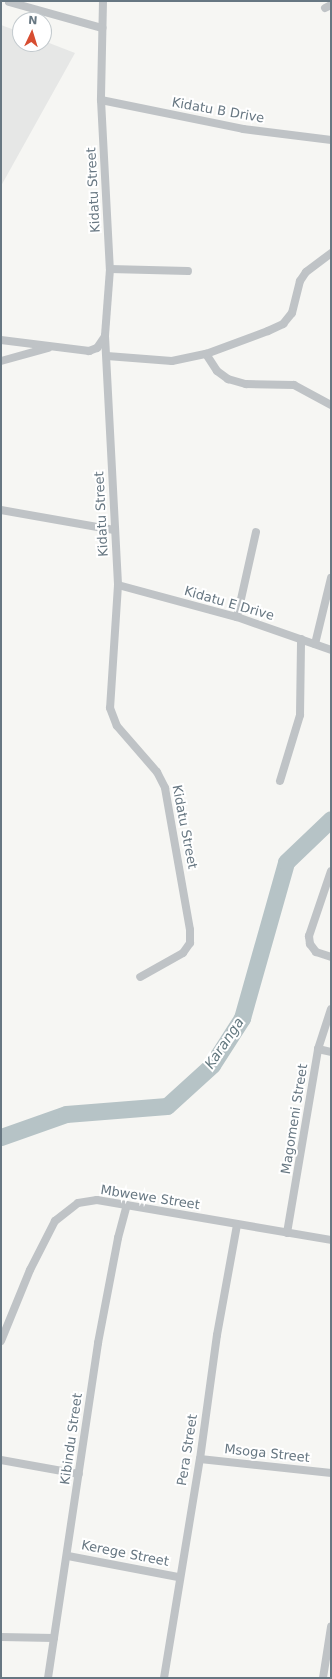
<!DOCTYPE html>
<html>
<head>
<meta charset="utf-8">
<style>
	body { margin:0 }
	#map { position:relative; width:332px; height:1679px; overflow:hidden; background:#f6f6f3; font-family:"DejaVu Sans",sans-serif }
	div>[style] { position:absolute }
	.built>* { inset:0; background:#e6e7e6 }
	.river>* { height:17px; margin:-8.5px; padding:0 8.5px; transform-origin:8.5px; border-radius:8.5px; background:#b6c3c6 }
	.street>* { height:8px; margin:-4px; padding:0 4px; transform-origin:4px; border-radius:4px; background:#bfc3c6 }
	span { translate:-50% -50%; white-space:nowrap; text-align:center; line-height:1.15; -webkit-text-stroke:4px #fff; paint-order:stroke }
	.street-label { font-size:13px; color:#677782 }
	.water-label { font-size:14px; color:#63787f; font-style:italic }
	.frame { position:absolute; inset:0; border:2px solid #677782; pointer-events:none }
	.north { position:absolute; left:12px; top:12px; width:40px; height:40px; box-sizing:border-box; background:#fff; border:1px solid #c2c9cd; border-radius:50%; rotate:4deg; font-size:11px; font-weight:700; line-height:16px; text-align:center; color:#677782 }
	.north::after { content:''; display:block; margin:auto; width:14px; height:18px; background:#d74d31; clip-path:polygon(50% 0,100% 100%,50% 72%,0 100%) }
</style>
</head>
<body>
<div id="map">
	<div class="built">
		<i style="clip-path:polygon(1px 25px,20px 32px,20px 44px,44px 44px,44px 41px,75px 53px,1px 186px)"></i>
	</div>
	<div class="river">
		<i style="left:1px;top:1137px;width:69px;rotate:-19.5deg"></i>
		<i style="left:66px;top:1114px;width:101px;rotate:-4.5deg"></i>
		<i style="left:167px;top:1106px;width:61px;rotate:-42.3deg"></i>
		<i style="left:212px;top:1065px;width:56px;rotate:-57.4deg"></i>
		<i style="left:242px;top:1018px;width:162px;rotate:-74.2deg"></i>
		<i style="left:286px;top:862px;width:62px;rotate:-43.7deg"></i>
	</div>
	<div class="street">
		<i style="left:103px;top:1px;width:99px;rotate:91.2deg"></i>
		<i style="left:101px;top:100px;width:169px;rotate:87deg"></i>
		<i style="left:110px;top:269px;width:67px;rotate:94.3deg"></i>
		<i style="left:105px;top:336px;width:249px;rotate:87deg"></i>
		<i style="left:118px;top:585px;width:123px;rotate:93.7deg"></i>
		<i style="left:110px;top:708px;width:19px;rotate:69deg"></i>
		<i style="left:117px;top:726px;width:61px;rotate:49deg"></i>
		<i style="left:157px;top:772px;width:18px;rotate:63deg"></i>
		<i style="left:165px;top:788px;width:144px;rotate:80deg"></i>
		<i style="left:190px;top:930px;width:13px;rotate:90deg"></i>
		<i style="left:190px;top:943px;width:12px;rotate:125deg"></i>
		<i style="left:183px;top:953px;width:49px;rotate:150.8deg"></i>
		<i style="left:9px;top:2px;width:97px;rotate:15.6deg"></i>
		<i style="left:325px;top:8px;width:7px;rotate:-27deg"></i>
		<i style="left:101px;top:100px;width:145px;rotate:11.5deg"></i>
		<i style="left:243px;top:129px;width:89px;rotate:7.1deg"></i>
		<i style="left:110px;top:269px;width:78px;rotate:1.5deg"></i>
		<i style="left:1px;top:340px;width:89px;rotate:7.1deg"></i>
		<i style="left:89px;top:351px;width:9px;rotate:-21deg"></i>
		<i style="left:97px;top:348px;width:14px;rotate:-56deg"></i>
		<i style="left:206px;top:354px;width:20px;rotate:57deg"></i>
		<i style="left:217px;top:371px;width:14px;rotate:36deg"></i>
		<i style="left:228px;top:379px;width:19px;rotate:16deg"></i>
		<i style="left:246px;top:384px;width:48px;rotate:1.2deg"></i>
		<i style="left:294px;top:385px;width:42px;rotate:28.4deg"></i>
		<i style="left:107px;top:356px;width:65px;rotate:4.4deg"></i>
		<i style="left:172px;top:361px;width:35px;rotate:-12deg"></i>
		<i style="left:206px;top:354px;width:66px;rotate:-20.4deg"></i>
		<i style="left:268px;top:331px;width:17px;rotate:-25deg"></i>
		<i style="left:283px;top:324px;width:14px;rotate:-51deg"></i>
		<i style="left:292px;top:313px;width:33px;rotate:-76deg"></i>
		<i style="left:300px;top:281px;width:11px;rotate:-56deg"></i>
		<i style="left:306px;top:272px;width:31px;rotate:-37deg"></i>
		<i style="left:1px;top:361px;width:49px;rotate:-15.5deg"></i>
		<i style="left:1px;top:510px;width:115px;rotate:10deg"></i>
		<i style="left:118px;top:585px;width:123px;rotate:15.1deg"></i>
		<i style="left:237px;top:617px;width:100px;rotate:19.3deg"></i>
		<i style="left:237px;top:617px;width:87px;rotate:-77.4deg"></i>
		<i style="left:315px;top:644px;width:68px;rotate:-76.4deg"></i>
		<i style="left:280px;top:781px;width:69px;rotate:-73.1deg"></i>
		<i style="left:300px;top:715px;width:76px;rotate:-89.2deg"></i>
		<i style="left:331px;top:871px;width:69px;rotate:108.7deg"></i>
		<i style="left:309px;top:936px;width:8px;rotate:83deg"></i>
		<i style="left:310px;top:944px;width:10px;rotate:53deg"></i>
		<i style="left:316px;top:952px;width:16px;rotate:18deg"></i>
		<i style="left:318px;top:1049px;width:13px;rotate:13deg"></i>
		<i style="left:287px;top:1233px;width:187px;rotate:-80.4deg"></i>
		<i style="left:318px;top:1049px;width:42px;rotate:-72deg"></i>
		<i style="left:1px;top:1341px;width:77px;rotate:-67.8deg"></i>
		<i style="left:30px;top:1270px;width:55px;rotate:-63deg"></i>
		<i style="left:55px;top:1221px;width:29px;rotate:-38deg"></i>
		<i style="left:78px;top:1203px;width:19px;rotate:-9deg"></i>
		<i style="left:97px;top:1200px;width:237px;rotate:9.7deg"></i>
		<i style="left:200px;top:1459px;width:132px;rotate:6.1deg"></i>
		<i style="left:1px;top:1460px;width:79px;rotate:10.2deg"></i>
		<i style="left:68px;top:1556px;width:112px;rotate:10.8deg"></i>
		<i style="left:1px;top:1637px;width:53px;rotate:1.1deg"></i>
		<i style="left:48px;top:1678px;width:339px;rotate:-81.5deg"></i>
		<i style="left:98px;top:1343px;width:107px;rotate:-79.2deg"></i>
		<i style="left:118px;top:1238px;width:34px;rotate:-75deg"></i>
		<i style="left:164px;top:1678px;width:222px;rotate:-80.7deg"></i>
		<i style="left:200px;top:1459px;width:125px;rotate:-82.2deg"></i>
		<i style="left:217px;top:1335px;width:112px;rotate:-79.7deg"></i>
		<i style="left:323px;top:1678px;width:52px;rotate:-81.1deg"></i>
	</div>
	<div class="street-label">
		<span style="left:218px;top:111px;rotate:10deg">Kidatu B Drive</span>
		<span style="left:94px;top:190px;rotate:-93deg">Kidatu Street</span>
		<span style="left:102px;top:514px;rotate:-93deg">Kidatu Street</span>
		<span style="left:229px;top:604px;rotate:16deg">Kidatu E Drive</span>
		<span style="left:184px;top:827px;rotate:79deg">Kidatu Street</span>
		<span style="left:295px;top:1119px;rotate:-81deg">Magomeni Street</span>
		<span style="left:150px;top:1198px;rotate:9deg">Mbwewe Street</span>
		<span style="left:72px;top:1439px;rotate:-82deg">Kibindu Street</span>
		<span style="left:188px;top:1450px;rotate:-81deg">Pera Street</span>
		<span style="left:267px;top:1454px;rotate:6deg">Msoga Street</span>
		<span style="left:125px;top:1554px;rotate:11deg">Kerege Street</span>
	</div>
	<div class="water-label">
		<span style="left:224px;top:1043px;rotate:-56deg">Karanga</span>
	</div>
	<div class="frame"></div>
	<div class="north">N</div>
</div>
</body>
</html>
